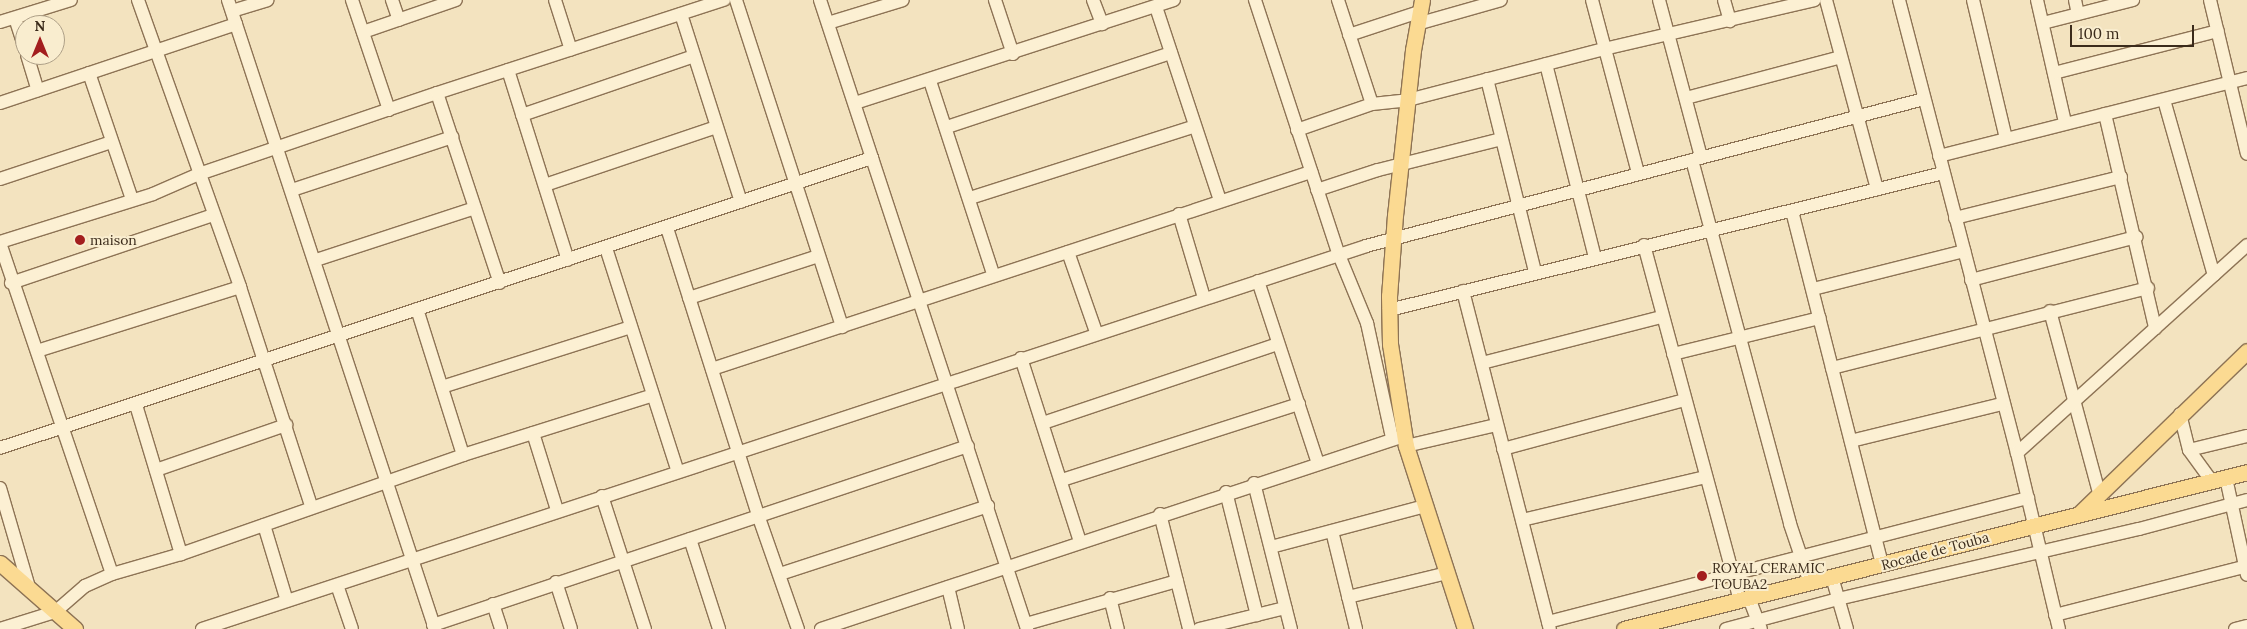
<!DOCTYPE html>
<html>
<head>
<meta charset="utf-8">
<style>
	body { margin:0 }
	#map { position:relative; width:2247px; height:629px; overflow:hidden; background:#f3e3bf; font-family:Lora,serif }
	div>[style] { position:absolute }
	.roads { filter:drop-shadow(1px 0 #8d7355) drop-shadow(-1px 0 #8d7355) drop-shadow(0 1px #8d7355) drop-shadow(0 -1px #8d7355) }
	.minor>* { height:12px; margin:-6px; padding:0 6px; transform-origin:6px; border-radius:6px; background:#fcf0d3 }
	.major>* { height:15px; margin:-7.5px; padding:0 7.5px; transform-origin:7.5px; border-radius:7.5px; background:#fbda92 }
	.dots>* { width:14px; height:14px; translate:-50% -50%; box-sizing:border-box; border:2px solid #f9edcf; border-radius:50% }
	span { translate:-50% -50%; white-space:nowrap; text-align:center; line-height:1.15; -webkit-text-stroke:4px #f9edcf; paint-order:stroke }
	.poi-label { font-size:14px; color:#3b2b1b }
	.left { translate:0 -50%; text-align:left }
	.street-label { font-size:14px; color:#3b2b1b }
	.north { position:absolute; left:15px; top:15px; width:50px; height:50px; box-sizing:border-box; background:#f9edcf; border:1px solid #ad9f87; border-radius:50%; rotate:0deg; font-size:14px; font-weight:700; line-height:20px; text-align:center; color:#3b2b1b }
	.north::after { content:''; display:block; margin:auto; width:18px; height:22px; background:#a31e1e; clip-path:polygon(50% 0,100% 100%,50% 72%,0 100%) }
	.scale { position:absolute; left:2070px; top:25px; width:124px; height:22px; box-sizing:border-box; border:2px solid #3b2b1b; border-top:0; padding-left:6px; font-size:15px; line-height:18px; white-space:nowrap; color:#3b2b1b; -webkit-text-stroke:4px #f9edcf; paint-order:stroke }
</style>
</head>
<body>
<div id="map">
	<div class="roads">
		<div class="minor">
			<i style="left:138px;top:0;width:305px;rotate:70.4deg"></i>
			<i style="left:240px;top:287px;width:232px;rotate:72deg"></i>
			<i style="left:228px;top:0;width:662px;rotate:71.78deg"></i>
			<i style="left:352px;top:0;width:116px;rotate:71.4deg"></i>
			<i style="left:392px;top:0;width:21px;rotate:71deg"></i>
			<i style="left:555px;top:0;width:52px;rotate:72.3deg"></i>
			<i style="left:736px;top:0;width:344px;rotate:72deg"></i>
			<i style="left:820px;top:0;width:662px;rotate:71.78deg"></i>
			<i style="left:995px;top:0;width:57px;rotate:71.6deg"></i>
			<i style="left:1093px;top:0;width:26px;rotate:69deg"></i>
			<i style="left:1255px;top:0;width:268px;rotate:71.8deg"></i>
			<i style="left:1339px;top:255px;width:74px;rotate:67.6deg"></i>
			<i style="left:1367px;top:323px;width:118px;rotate:77.7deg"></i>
			<i style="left:1338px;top:0;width:109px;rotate:71.9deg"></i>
			<i style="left:1592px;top:0;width:179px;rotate:75.1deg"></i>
			<i style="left:1659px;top:0;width:163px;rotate:75deg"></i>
			<i style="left:1724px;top:0;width:22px;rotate:74deg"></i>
			<i style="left:1826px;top:0;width:196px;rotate:74.9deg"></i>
			<i style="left:1899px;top:0;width:468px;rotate:75.4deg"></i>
			<i style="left:2017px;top:453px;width:181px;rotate:76.6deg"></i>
			<i style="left:1973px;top:0;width:142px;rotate:76.6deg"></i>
			<i style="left:2037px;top:0;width:125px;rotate:77.1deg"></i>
			<i style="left:2075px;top:0;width:14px;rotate:78deg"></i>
			<i style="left:2210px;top:0;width:158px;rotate:76.5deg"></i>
			<i style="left:1156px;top:7px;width:203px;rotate:71.7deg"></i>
			<i style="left:232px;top:11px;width:37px;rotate:-17deg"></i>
			<i style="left:681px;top:14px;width:197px;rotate:72.3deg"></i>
			<i style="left:15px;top:18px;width:33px;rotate:72deg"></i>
			<i style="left:0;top:22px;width:74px;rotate:-17.2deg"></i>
			<i style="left:828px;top:23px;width:78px;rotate:-17deg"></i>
			<i style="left:2043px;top:23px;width:93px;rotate:-14.3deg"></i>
			<i style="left:1417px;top:24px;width:87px;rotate:-15.9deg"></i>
			<i style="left:363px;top:32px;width:98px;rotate:-19deg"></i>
			<i style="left:1349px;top:35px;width:74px;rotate:-18.2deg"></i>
			<i style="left:27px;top:55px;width:37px;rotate:73deg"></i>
			<i style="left:1546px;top:64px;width:200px;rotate:75.8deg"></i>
			<i style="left:508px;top:70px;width:199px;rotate:72.5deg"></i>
			<i style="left:89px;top:73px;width:133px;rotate:71.2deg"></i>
			<i style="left:2054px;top:73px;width:169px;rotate:-14.4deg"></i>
			<i style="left:1487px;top:79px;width:199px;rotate:76deg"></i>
			<i style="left:930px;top:81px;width:203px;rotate:71.9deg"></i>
			<i style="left:437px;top:93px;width:200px;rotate:71.7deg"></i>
			<i style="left:1686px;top:98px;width:160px;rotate:-14.8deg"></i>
			<i style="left:2164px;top:100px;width:182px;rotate:74.1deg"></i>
			<i style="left:0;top:103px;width:249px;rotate:-18.5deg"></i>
			<i style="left:855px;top:103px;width:335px;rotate:-17.9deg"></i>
			<i style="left:2105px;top:114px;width:220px;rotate:76.8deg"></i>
			<i style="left:522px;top:115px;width:182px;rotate:-18.9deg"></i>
			<i style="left:947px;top:127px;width:236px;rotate:-18.3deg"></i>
			<i style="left:1297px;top:130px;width:79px;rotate:-19.1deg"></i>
			<i style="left:1372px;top:104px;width:36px;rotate:-6deg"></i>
			<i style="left:1408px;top:100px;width:203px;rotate:-14.6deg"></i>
			<i style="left:1604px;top:49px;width:216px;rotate:-13.1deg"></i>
			<i style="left:1939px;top:156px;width:318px;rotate:-14.2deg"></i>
			<i style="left:1692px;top:160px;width:377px;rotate:74.9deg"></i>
			<i style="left:1790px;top:524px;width:62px;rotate:71.3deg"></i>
			<i style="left:0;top:179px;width:117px;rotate:-18.4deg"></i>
			<i style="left:545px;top:185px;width:181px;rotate:-18.7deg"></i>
			<i style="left:292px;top:190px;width:169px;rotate:-18.3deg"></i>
			<i style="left:1317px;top:190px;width:64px;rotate:-18.2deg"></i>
			<i style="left:1378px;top:170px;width:127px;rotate:-14.1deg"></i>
			<i style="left:970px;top:198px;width:236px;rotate:-17.7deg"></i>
			<i style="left:1792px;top:211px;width:365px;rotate:75.7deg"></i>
			<i style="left:1179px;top:214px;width:88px;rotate:73.4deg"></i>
			<i style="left:1955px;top:218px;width:171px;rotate:-13.9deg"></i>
			<i style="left:667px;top:228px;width:301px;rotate:72.4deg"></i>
			<i style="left:758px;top:515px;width:121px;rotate:70.7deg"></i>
			<i style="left:0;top:242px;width:160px;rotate:-17.4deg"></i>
			<i style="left:153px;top:194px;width:50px;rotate:-23.5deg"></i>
			<i style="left:199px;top:174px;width:251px;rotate:-18.8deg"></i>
			<i style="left:437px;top:93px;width:302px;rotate:-18deg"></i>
			<i style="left:0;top:243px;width:349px;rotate:71.3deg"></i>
			<i style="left:1644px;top:245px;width:369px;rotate:74.9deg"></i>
			<i style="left:606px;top:248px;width:235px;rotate:72.2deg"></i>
			<i style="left:1068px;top:252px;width:85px;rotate:70.7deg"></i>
			<i style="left:316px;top:260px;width:167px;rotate:-18.1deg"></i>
			<i style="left:1971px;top:280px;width:171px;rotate:-14.6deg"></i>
			<i style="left:1258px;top:281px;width:192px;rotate:71.8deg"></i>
			<i style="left:11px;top:283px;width:213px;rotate:-18.6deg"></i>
			<i style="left:1813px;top:289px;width:156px;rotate:-14.1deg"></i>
			<i style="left:1463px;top:291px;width:349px;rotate:75.6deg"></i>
			<i style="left:689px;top:298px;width:136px;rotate:-18deg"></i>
			<i style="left:417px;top:309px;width:153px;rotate:72.5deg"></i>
			<i style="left:1389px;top:310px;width:571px;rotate:-13.89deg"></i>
			<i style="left:2050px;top:311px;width:188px;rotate:74.9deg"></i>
			<i style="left:37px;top:351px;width:213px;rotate:-17.5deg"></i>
			<i style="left:1673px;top:354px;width:151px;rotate:-13.8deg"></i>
			<i style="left:1021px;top:358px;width:193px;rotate:72.2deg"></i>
			<i style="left:1482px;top:363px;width:185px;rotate:-14.4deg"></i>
			<i style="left:1832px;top:368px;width:326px;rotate:-14.2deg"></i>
			<i style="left:712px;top:369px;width:631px;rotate:-18.21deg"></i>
			<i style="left:442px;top:387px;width:198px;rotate:-17.6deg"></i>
			<i style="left:136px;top:405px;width:156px;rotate:73.2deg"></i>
			<i style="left:2180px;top:414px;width:37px;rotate:76deg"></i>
			<i style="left:2189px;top:450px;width:39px;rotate:54deg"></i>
			<i style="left:1043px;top:423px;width:248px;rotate:-18.6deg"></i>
			<i style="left:533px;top:433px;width:81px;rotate:72.7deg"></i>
			<i style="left:1851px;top:441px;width:155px;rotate:-13.8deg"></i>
			<i style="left:1406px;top:446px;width:92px;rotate:-13.1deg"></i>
			<i style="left:0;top:448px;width:919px;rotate:-18.4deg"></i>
			<i style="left:1503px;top:449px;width:188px;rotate:-15.1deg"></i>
			<i style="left:2189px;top:450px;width:60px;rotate:-13.6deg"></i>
			<i style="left:2017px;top:453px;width:310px;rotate:-42.1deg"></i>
			<i style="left:156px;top:470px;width:138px;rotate:-19.1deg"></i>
			<i style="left:2226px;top:478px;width:99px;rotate:77.8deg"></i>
			<i style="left:1062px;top:480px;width:249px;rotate:-17.8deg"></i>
			<i style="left:1254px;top:483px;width:151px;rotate:75.8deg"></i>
			<i style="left:0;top:488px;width:103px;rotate:73.7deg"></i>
			<i style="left:1226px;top:492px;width:127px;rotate:75.9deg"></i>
			<i style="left:602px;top:496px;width:140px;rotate:72.1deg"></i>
			<i style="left:1160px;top:514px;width:119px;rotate:75.8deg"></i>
			<i style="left:1522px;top:520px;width:188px;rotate:-13.2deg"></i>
			<i style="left:264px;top:525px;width:79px;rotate:73.2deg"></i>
			<i style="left:1332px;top:531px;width:101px;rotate:76.2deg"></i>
			<i style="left:690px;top:539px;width:95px;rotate:72.1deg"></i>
			<i style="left:1271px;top:547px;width:159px;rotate:-14.9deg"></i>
			<i style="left:780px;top:574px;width:219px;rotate:-18.1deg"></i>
			<i style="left:1832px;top:577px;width:54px;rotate:73.9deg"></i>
			<i style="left:556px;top:582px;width:49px;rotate:72.3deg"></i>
			<i style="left:337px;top:585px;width:46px;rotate:71.2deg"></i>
			<i style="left:948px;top:587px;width:43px;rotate:76.6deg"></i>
			<i style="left:1348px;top:597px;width:102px;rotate:-13.6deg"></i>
			<i style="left:1110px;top:598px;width:32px;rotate:76deg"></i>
			<i style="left:1749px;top:598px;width:33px;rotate:69deg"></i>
			<i style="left:493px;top:604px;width:26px;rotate:72deg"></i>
			<i style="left:2055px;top:615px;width:198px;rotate:-14.3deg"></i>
			<i style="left:1548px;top:622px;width:496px;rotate:-14.5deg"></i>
			<i style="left:1026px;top:624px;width:157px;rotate:-15.9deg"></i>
			<i style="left:433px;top:625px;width:564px;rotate:-18.5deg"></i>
			<i style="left:0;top:629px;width:58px;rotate:-17.2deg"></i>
			<i style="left:55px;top:612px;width:40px;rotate:-41deg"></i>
			<i style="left:85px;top:586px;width:30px;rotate:-24deg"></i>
			<i style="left:112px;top:574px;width:72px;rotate:-16.2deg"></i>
			<i style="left:181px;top:554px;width:299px;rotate:-19.3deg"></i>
			<i style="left:463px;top:455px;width:199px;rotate:-17.5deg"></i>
			<i style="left:202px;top:629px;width:1225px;rotate:-18.21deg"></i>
			<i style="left:1366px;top:246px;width:577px;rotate:-14.76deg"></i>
			<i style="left:821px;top:629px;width:614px;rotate:-18.32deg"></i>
			<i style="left:1199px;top:629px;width:89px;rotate:-13.7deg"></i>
			<i style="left:1726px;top:629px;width:116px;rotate:-15deg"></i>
			<i style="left:1838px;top:599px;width:309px;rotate:-13.1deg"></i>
			<i style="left:2139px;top:529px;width:112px;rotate:-15deg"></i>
			<i style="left:2235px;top:629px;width:12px;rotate:-14deg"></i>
		</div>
		<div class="major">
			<i style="left:1422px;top:0;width:51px;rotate:100.2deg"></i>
			<i style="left:1413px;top:50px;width:166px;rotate:96.2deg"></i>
			<i style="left:1395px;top:215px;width:81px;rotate:94.2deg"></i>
			<i style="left:1389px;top:296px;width:48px;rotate:88.8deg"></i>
			<i style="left:1390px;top:344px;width:103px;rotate:81.1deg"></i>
			<i style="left:1406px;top:446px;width:192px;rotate:72.1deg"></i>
			<i style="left:2079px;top:514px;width:234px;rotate:-44.1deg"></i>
			<i style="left:0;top:563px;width:100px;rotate:41.3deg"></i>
			<i style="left:1624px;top:629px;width:642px;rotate:-14.14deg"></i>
		</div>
	</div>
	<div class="dots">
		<i style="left:80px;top:240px;background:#a31e1e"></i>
		<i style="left:1702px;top:576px;background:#a31e1e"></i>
	</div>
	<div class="poi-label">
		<span class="left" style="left:90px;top:240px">maison</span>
		<span class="left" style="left:1712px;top:576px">ROYAL CERAMIC<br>TOUBA2</span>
	</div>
	<div class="street-label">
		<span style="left:1935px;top:551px;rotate:-15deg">Rocade de Touba</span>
	</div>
	<div class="north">N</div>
	<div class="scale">100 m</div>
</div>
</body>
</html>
